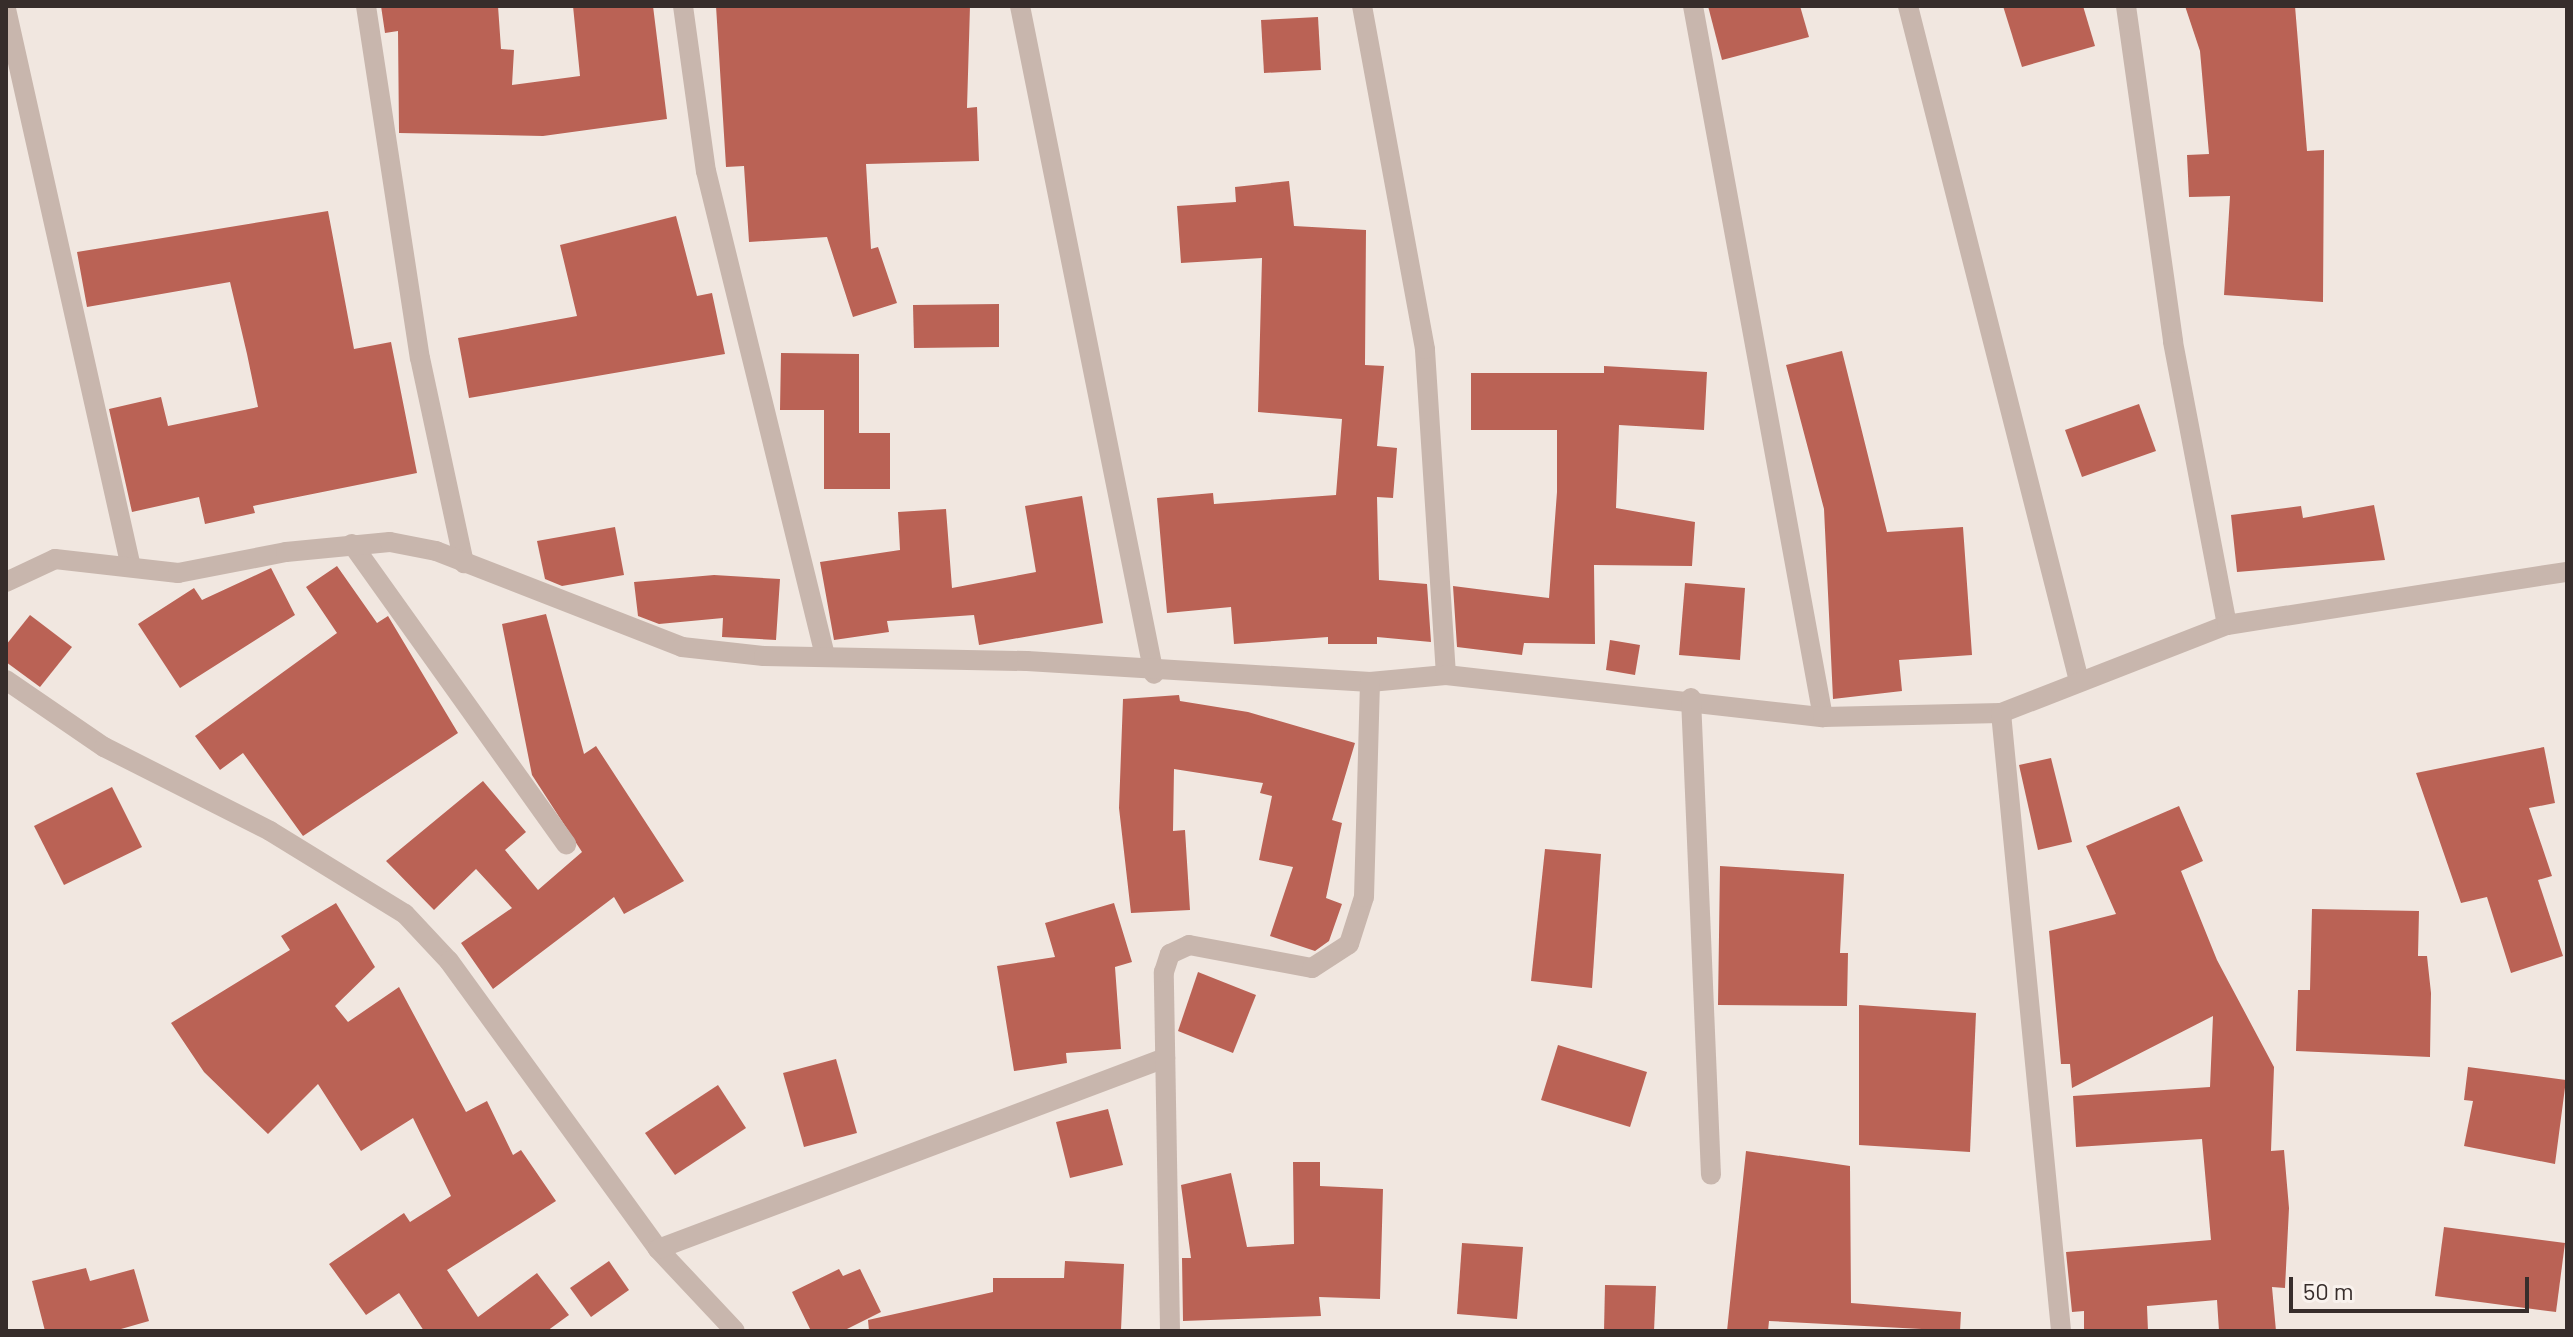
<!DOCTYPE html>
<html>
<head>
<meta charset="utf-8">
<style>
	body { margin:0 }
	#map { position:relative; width:2573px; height:1337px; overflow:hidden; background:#f1e7e0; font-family:Barlow,sans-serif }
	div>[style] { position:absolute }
	.building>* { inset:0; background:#ba6255 }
	.street>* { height:20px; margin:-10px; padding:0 10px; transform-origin:10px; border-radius:10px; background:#c8b6ad }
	span { translate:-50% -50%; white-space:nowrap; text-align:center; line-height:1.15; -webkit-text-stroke:6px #f9f2ed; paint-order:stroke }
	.frame { position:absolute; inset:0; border:8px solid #372d2b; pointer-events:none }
	.scale { position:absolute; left:2289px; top:1277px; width:240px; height:36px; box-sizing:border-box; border:4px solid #372d2b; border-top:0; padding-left:10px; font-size:24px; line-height:28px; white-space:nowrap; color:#372d2b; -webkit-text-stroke:6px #f9f2ed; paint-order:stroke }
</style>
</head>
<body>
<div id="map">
	<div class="building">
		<i style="clip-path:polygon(381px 6px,498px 6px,501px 49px,514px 50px,512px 85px,580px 76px,573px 6px,653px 6px,667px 119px,543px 136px,399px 133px,398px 31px,385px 33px)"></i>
		<i style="clip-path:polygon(716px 6px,970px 6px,967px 108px,977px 107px,979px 161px,866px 164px,871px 249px,878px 247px,897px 303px,853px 317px,827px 237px,749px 242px,744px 166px,726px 167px)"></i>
		<i style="clip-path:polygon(1708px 6px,1800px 6px,1809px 37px,1722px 60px)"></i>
		<i style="clip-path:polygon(2003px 6px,2083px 6px,2095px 46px,2022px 67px)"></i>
		<i style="clip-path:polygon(2185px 6px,2295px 6px,2307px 151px,2324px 150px,2323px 302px,2224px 295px,2230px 196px,2189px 197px,2187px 155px,2209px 154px,2200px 51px)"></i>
		<i style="clip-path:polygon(1318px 17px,1321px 70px,1264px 73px,1261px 20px)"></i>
		<i style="clip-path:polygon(1289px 181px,1294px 226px,1366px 230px,1365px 365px,1384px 366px,1377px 446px,1397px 448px,1393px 498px,1377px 497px,1379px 580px,1427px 584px,1431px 642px,1377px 637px,1377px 644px,1328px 644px,1328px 637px,1234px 644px,1231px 607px,1167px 613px,1157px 498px,1213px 493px,1214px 504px,1336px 495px,1342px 419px,1258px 412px,1262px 258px,1181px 263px,1177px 206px,1236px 202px,1235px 187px)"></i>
		<i style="clip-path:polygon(328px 211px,354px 349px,391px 342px,417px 473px,253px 506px,255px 513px,205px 524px,199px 497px,132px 512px,109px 409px,161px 397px,168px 426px,258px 407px,247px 354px,230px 282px,87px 307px,77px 252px)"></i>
		<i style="clip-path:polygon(676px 216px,697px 296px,712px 293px,725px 354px,469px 398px,458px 338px,577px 316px,560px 245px)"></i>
		<i style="clip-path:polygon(999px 304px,999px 347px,914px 348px,913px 305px)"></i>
		<i style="clip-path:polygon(1842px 351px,1887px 532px,1963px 527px,1972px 655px,1899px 660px,1902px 691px,1833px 699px,1824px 509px,1786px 365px)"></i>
		<i style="clip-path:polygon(781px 353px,859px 354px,859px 433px,890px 433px,890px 489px,824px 489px,824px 410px,780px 410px)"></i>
		<i style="clip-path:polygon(1604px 366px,1707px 372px,1704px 430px,1619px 425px,1616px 508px,1695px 522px,1692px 566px,1594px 565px,1595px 644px,1524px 643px,1522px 655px,1457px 647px,1453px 586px,1549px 598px,1557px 492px,1557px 430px,1471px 430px,1471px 373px,1604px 373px)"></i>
		<i style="clip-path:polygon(2139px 404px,2156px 451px,2082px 477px,2065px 430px)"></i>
		<i style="clip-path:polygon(1082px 496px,1103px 623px,979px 645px,974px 615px,887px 621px,889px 632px,834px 640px,820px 562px,900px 550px,898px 512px,946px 509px,952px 588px,1036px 572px,1025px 506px)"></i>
		<i style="clip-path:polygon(2374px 505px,2385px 560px,2237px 572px,2231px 515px,2301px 506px,2303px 518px)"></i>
		<i style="clip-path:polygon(615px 527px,624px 575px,562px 586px,545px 579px,537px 541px)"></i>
		<i style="clip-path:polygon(337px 566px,377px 623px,388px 616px,458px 733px,303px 836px,243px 753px,220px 770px,195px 736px,337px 633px,306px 587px)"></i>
		<i style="clip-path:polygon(271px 568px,295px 615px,180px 688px,138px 624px,194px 588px,202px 600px)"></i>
		<i style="clip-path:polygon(714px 575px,780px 579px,776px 640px,722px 637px,723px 618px,659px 624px,638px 616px,634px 582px)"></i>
		<i style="clip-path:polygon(1685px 583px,1745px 588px,1740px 660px,1679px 655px)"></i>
		<i style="clip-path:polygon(546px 614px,584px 754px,596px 746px,684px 881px,624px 914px,614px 897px,493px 989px,461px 943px,512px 908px,476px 869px,434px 910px,386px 861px,483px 781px,526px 832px,505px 850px,538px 890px,582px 852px,532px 775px,502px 624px)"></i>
		<i style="clip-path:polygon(30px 615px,72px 647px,40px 687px,6px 662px,6px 645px)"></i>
		<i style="clip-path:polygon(1610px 640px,1640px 645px,1635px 675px,1606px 670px)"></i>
		<i style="clip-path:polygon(1179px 695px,1180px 701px,1248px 712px,1355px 743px,1332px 820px,1342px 823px,1326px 898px,1342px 904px,1329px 941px,1315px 951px,1270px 936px,1293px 867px,1259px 860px,1272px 796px,1260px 793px,1263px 783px,1174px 769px,1173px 831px,1185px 830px,1190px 910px,1131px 913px,1119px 808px,1123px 699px)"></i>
		<i style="clip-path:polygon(2544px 747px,2555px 803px,2529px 808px,2552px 876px,2538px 880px,2563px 956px,2511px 973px,2487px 897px,2461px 903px,2416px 773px)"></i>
		<i style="clip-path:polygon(2051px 758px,2072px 842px,2038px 850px,2019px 765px)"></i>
		<i style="clip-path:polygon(112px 787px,142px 847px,64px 885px,34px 826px)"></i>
		<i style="clip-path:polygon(2179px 806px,2203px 861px,2181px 871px,2217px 960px,2274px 1067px,2271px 1151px,2284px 1150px,2289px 1208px,2285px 1288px,2272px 1287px,2276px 1331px,2219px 1331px,2217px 1300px,2147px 1306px,2148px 1331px,2084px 1331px,2084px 1311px,2072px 1312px,2066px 1252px,2211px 1240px,2202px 1139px,2076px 1147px,2073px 1096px,2210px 1087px,2213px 1016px,2072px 1088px,2070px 1064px,2061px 1064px,2049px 931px,2116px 914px,2086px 846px)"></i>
		<i style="clip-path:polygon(1545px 849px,1601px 854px,1592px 988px,1531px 981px)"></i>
		<i style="clip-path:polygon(1720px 866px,1844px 874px,1840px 953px,1848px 953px,1847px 1006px,1718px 1005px)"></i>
		<i style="clip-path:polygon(336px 903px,375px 967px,335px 1006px,348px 1022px,399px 987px,466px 1112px,487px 1101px,513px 1155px,521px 1150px,556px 1201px,447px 1270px,478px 1317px,537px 1273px,569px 1315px,547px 1331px,424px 1331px,399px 1293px,366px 1315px,329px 1264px,404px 1213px,410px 1222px,451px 1196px,413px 1118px,361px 1151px,318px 1084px,268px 1134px,204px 1072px,171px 1023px,290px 950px,281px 936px)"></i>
		<i style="clip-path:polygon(1114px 903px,1132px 962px,1115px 967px,1121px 1049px,1066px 1053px,1067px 1063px,1014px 1071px,997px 966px,1055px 957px,1045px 923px)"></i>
		<i style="clip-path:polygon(2312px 909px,2419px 911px,2418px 956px,2427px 956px,2431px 993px,2430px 1057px,2296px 1051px,2298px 990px,2310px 990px)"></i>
		<i style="clip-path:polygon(1198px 972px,1256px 995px,1233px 1053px,1178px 1031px)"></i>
		<i style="clip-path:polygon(1859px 1005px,1976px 1013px,1970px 1152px,1859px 1145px)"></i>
		<i style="clip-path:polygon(1558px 1045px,1647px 1072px,1630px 1127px,1541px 1100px)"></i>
		<i style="clip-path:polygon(836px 1059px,857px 1133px,804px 1147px,783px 1073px)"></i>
		<i style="clip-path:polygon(2468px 1067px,2566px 1080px,2555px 1164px,2464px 1146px,2473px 1101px,2464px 1100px)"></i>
		<i style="clip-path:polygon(718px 1085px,746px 1128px,675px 1175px,645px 1133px)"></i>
		<i style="clip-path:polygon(1108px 1109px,1123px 1165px,1070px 1178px,1056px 1122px)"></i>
		<i style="clip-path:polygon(1746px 1151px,1850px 1166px,1851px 1303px,1961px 1312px,1960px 1331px,1769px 1321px,1768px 1331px,1727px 1331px)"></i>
		<i style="clip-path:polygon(1293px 1162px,1320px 1162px,1320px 1186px,1383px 1189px,1380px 1299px,1319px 1297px,1321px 1316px,1183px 1321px,1182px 1258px,1191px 1258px,1181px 1185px,1231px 1173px,1247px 1247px,1294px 1244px)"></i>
		<i style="clip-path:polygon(2444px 1227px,2565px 1243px,2556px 1312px,2435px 1296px)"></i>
		<i style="clip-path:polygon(1462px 1243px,1523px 1247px,1517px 1319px,1457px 1314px)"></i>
		<i style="clip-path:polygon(609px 1261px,629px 1290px,591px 1317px,570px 1288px)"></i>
		<i style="clip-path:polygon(1065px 1261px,1124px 1264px,1121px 1330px,869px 1331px,868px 1320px,993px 1292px,993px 1278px,1064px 1278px)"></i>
		<i style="clip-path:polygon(86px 1268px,90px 1281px,134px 1269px,149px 1321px,114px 1331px,45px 1331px,32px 1281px)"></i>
		<i style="clip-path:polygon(839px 1269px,843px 1276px,860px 1269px,881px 1312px,843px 1331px,811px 1331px,792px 1292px)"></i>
		<i style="clip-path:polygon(1605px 1285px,1656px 1286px,1654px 1331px,1604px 1331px)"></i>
	</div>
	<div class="street">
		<i style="left:366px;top:6px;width:356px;rotate:81.3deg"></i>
		<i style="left:420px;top:358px;width:210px;rotate:77.9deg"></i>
		<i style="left:683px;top:6px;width:167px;rotate:82.1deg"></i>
		<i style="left:706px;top:171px;width:499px;rotate:76.2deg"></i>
		<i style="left:1020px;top:6px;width:681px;rotate:78.66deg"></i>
		<i style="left:1693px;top:6px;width:723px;rotate:79.64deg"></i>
		<i style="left:1908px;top:6px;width:692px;rotate:75.78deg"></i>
		<i style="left:2126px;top:6px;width:339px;rotate:82deg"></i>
		<i style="left:2173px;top:342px;width:288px;rotate:79.2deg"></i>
		<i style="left:6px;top:9px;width:568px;rotate:77.38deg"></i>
		<i style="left:352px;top:544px;width:369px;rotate:54.5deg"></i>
		<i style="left:6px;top:582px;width:54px;rotate:-25.1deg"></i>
		<i style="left:55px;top:559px;width:124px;rotate:6.5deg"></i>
		<i style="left:178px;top:573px;width:110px;rotate:-11deg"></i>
		<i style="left:286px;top:552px;width:104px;rotate:-5.5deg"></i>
		<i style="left:390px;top:542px;width:47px;rotate:11.1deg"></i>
		<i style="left:436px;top:551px;width:264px;rotate:21.3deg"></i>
		<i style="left:682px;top:647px;width:82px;rotate:6.3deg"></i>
		<i style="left:764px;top:656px;width:263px;rotate:1.1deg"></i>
		<i style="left:1027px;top:661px;width:344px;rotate:3.5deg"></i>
		<i style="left:1370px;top:682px;width:76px;rotate:-5.3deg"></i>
		<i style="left:1446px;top:675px;width:327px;rotate:-93.7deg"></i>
		<i style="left:1425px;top:349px;width:349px;rotate:-100.4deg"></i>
		<i style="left:1446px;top:675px;width:379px;rotate:6.4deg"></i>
		<i style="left:1823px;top:717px;width:178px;rotate:-1.3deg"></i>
		<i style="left:2001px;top:713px;width:243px;rotate:-21.3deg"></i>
		<i style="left:2227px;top:625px;width:344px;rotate:-8.9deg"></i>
		<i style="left:6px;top:680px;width:119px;rotate:34.4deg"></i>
		<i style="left:104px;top:747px;width:186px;rotate:26.8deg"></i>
		<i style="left:270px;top:831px;width:158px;rotate:31.6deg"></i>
		<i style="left:405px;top:914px;width:64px;rotate:46.9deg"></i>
		<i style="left:449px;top:961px;width:356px;rotate:54deg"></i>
		<i style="left:658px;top:1249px;width:112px;rotate:46.8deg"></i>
		<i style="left:1691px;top:698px;width:477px;rotate:87.6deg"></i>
		<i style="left:2001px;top:713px;width:621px;rotate:84.45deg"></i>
		<i style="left:658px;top:1249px;width:542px;rotate:-20.64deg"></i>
		<i style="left:1170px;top:1331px;width:359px;rotate:-91deg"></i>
		<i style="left:1164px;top:972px;width:19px;rotate:-72deg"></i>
		<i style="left:1170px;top:954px;width:21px;rotate:-25deg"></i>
		<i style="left:1189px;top:945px;width:125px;rotate:10.6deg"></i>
		<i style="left:1312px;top:968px;width:44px;rotate:-33deg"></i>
		<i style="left:1349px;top:944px;width:49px;rotate:-72.3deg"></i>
		<i style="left:1364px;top:897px;width:215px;rotate:-88.4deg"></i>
	</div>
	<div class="frame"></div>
	<div class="scale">50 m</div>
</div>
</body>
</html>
